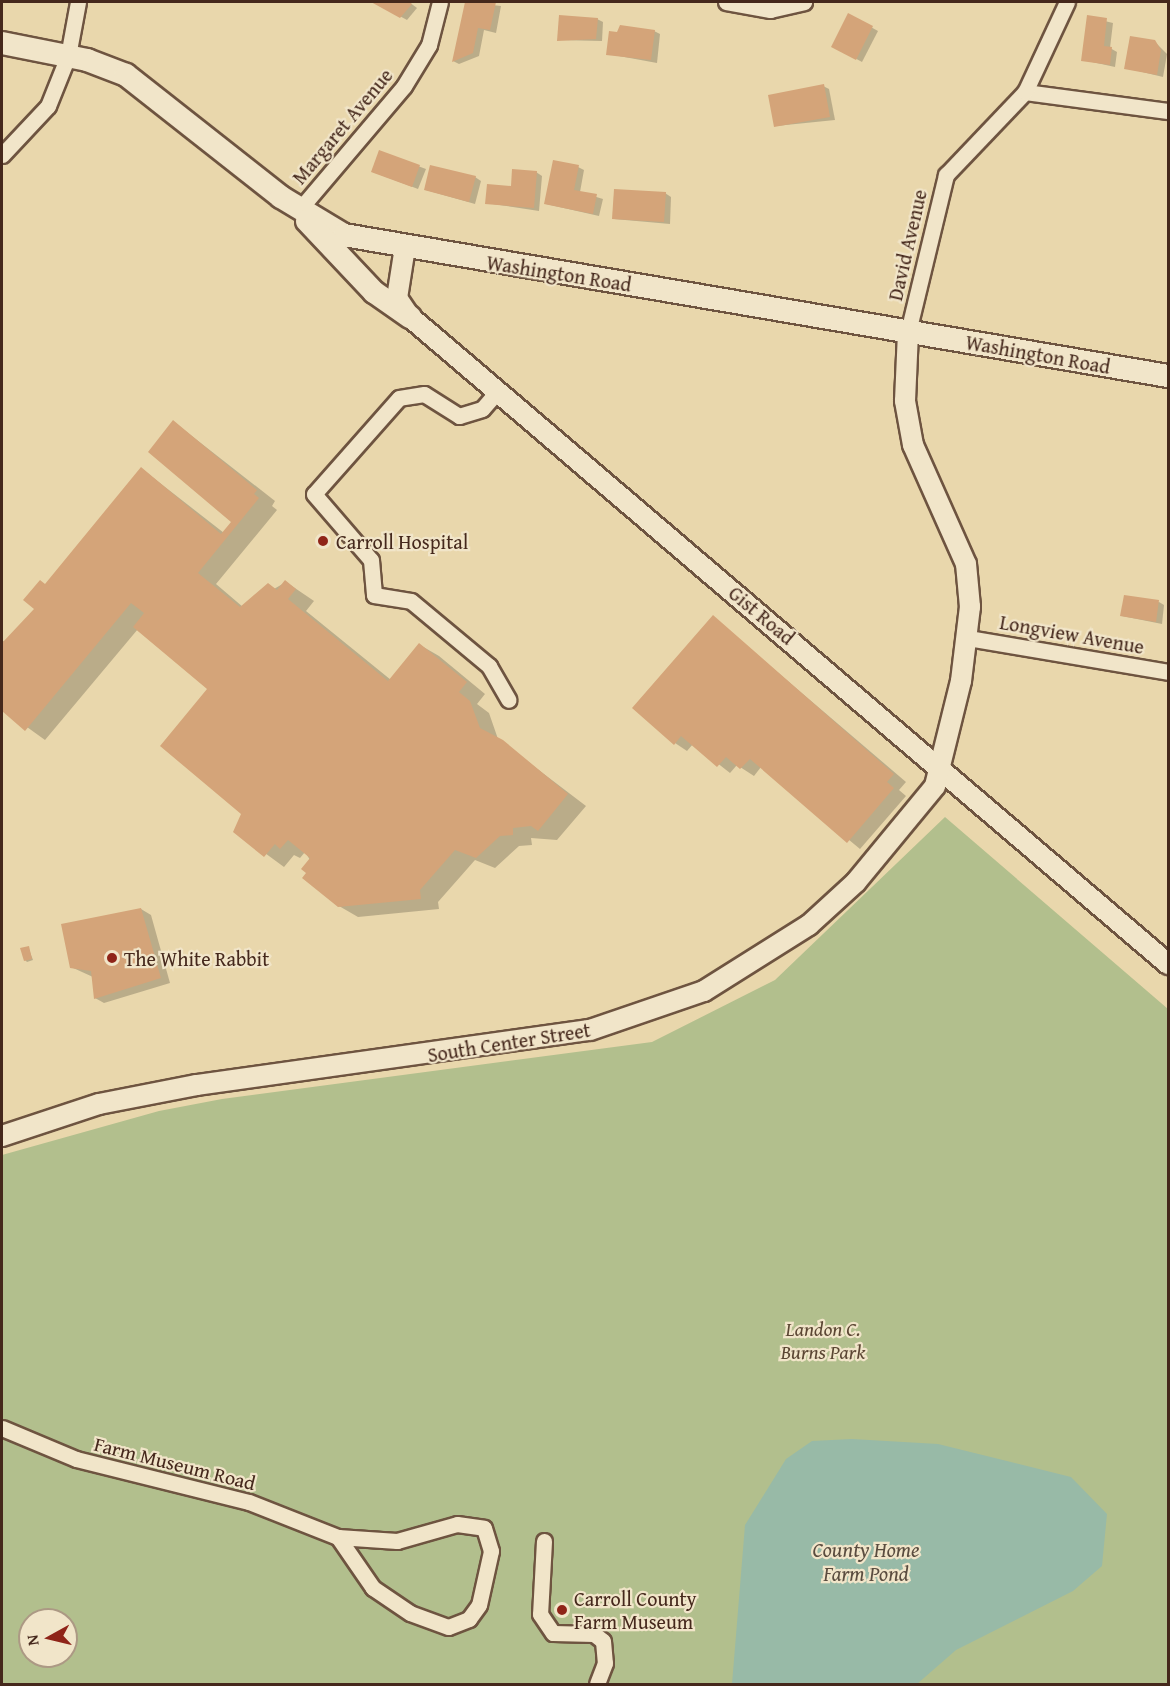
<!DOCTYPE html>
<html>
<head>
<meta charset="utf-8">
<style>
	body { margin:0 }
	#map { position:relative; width:1170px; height:1686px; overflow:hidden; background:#e9d7ac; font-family:"Gentium Book Plus",serif }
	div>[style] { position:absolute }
	.green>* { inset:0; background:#b2bf8d }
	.water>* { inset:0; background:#98baa7 }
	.shadow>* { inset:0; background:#0003 }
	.building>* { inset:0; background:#d4a479 }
	.roads { filter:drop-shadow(2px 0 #6e5440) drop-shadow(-2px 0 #6e5440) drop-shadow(0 2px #6e5440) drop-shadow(0 -2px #6e5440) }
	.minor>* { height:15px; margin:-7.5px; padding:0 7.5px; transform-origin:7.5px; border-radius:7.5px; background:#f1e5c9 }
	.tertiary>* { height:20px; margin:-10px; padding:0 10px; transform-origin:10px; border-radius:10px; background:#f1e5c9 }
	.secondary>* { height:22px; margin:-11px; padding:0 11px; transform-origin:11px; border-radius:11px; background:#f1e5c9 }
	.dots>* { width:16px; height:16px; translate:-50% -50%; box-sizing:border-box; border:3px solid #f1e5c9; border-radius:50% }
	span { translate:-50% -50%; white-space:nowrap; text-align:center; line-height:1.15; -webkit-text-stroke:4.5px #f1e5c9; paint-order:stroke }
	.street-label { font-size:20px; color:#45281c }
	.poi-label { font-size:20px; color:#45281c }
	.left { translate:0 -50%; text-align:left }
	.park-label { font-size:20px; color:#5b4633; font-style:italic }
	.water-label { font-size:21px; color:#5a4c3f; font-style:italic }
	.frame { position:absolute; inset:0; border:3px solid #45281c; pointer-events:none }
	.north { position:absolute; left:18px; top:1608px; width:60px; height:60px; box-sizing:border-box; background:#f1e5c9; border:2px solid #ac9984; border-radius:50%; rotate:262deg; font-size:16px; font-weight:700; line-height:24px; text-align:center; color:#45281c }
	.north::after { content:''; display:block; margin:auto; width:21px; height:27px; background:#8f2418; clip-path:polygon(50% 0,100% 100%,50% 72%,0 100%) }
</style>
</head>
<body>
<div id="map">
	<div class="green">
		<i style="clip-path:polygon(evenodd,945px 817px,1168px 1009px,1168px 1684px,2px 1684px,2px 1155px,159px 1111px,222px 1099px,652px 1042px,775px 980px,945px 817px,30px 1620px,66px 1620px,66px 1656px,30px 1656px,30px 1620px)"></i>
	</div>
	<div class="water">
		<i style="clip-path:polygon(852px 1439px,938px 1444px,1071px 1477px,1107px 1514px,1102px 1566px,1073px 1591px,956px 1650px,917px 1684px,732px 1684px,745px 1525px,786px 1459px,812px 1441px)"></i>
	</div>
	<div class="shadow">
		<i style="clip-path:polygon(374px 2px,409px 2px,417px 8px,407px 20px)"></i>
		<i style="clip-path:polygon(466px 2px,501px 6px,496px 33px,484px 30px,479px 56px,459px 64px,453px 61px)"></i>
		<i style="clip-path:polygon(849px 15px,878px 31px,862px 62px,833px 46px)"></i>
		<i style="clip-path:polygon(1088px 17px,1113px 23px,1110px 48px,1117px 52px,1115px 67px,1083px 60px)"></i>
		<i style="clip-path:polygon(597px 19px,603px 22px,602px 41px,559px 40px)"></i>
		<i style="clip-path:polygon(654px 31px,660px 34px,657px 63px,608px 54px)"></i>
		<i style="clip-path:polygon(1155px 42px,1167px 54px,1163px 77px,1126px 68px)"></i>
		<i style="clip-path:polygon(823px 86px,829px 89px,835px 120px,776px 126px)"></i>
		<i style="clip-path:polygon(380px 152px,426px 169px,418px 189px,373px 172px)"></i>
		<i style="clip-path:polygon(578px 167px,584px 170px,580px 192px,603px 199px,599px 216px,546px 204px)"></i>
		<i style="clip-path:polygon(536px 172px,542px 176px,539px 211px,486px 203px)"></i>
		<i style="clip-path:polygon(475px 177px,481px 181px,475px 204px,426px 190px)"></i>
		<i style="clip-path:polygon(665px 193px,671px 197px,670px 224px,614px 219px)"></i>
		<i style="clip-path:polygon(174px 422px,275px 501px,272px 506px,277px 510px,216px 584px,243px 607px,286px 582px,314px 601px,306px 611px,391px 680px,420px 645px,439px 656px,485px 694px,477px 704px,489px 713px,498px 739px,586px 806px,557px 840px,531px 838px,532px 845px,519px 846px,495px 868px,475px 860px,438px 902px,439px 909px,358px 917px,339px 906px,305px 852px,300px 858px,294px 855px,284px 867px,235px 831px,243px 814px,209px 688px,138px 629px,45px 740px,2px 709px,2px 640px,7px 644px,36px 609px,46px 585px,142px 469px,224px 533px,233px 521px)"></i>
		<i style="clip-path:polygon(1159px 602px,1164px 605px,1162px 624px,1122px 616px)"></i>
		<i style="clip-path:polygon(713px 617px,906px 782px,899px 790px,906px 796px,860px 849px,761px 767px,754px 776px,737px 765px,730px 773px,693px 744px,687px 751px,675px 743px)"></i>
		<i style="clip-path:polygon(141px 909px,151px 915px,170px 983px,104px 1003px,95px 998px,93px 977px,71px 967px)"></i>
		<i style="clip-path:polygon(28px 947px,33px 960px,27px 962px,25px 960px)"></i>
	</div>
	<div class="building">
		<i style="clip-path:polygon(371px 2px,409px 2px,412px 4px,400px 18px)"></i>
		<i style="clip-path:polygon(465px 2px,496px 2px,490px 30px,478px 28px,473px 53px,452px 62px)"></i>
		<i style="clip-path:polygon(848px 13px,873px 26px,856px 60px,831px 47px)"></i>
		<i style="clip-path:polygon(559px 15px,598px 18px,596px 39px,557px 41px)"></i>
		<i style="clip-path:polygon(1087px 15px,1107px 18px,1104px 46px,1112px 47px,1110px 65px,1081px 61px)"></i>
		<i style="clip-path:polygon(620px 25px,655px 30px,651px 60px,606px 55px,609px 31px,617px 32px)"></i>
		<i style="clip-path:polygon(1130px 36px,1155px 40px,1161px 50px,1157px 75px,1124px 69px)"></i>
		<i style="clip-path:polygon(824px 84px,830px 117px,774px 127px,768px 95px)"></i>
		<i style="clip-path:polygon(379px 150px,420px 165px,412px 187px,371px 172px)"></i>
		<i style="clip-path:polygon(553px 160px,579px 165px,574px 190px,597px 194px,593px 214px,544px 204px)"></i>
		<i style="clip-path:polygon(430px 165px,476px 176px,469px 202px,424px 190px)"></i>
		<i style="clip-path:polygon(512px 169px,537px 171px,534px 208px,485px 204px,487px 184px,511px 186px)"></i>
		<i style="clip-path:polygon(614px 189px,666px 192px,664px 222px,612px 219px)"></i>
		<i style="clip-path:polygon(173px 420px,257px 490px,254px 494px,259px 498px,198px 573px,240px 607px,268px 583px,277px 590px,285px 580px,296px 589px,288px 599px,388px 681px,419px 643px,467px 682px,459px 692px,470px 701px,480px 728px,503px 740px,568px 794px,538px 831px,531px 826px,513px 828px,513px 835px,500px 836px,476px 858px,455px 850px,420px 890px,421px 899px,338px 907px,302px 878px,306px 873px,301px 869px,310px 858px,288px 840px,280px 849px,275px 844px,264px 857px,233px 832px,241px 814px,160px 746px,207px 689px,133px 627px,144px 613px,131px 603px,25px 731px,2px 711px,2px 643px,34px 609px,23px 600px,40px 580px,45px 584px,141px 467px,221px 534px,231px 522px,148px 452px)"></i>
		<i style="clip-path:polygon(1124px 595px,1159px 600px,1156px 622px,1120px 616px)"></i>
		<i style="clip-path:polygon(713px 615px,894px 774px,887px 782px,894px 788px,847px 843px,750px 759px,740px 769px,726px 757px,717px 767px,681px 736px,674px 745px,632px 708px)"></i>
		<i style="clip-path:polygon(141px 908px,161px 978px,94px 999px,91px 971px,70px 968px,61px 924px)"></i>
		<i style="clip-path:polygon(29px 946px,32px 959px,24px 961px,20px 948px)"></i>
	</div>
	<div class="roads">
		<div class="minor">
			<i style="left:726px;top:2px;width:45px;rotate:10.3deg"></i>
			<i style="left:770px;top:10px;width:35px;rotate:-13deg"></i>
			<i style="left:1025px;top:92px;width:144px;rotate:7.6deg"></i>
			<i style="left:2px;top:155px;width:67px;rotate:-46.8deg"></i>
			<i style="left:48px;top:106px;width:54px;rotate:-68.2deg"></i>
			<i style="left:68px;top:56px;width:55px;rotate:-79.5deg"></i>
			<i style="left:299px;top:210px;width:162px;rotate:-49.7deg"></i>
			<i style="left:404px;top:86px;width:48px;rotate:-58.6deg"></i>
			<i style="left:429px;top:45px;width:44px;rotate:-75.7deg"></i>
			<i style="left:908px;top:332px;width:162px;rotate:-76.4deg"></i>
			<i style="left:946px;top:175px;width:115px;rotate:-46.4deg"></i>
			<i style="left:1025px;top:92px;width:99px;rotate:-65deg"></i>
			<i style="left:496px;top:393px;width:21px;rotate:131deg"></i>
			<i style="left:482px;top:409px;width:24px;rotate:163deg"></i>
			<i style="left:459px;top:416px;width:41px;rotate:-147.8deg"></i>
			<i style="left:424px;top:394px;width:25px;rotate:171deg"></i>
			<i style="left:399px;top:398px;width:128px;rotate:131.5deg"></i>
			<i style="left:314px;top:494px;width:87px;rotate:49.2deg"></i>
			<i style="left:371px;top:560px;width:35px;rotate:85deg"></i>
			<i style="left:374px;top:595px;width:37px;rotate:9deg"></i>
			<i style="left:411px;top:601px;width:102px;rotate:39.8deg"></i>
			<i style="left:489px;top:666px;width:39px;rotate:60deg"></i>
			<i style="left:968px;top:638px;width:203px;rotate:9.6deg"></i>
			<i style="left:2px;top:1428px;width:80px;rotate:22.7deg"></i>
			<i style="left:76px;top:1459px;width:178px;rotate:14deg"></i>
			<i style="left:249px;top:1502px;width:96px;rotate:21.5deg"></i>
			<i style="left:338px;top:1537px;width:59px;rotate:3.9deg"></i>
			<i style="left:397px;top:1541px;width:62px;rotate:-15.8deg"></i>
			<i style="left:457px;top:1524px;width:27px;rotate:8deg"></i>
			<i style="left:484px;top:1528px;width:24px;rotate:73deg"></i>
			<i style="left:491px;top:1551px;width:55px;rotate:102.5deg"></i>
			<i style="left:479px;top:1605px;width:17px;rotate:126deg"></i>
			<i style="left:469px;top:1619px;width:22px;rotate:159deg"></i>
			<i style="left:448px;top:1627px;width:40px;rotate:-159.8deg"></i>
			<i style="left:410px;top:1613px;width:45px;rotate:-146deg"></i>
			<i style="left:373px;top:1588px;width:62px;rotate:-124.5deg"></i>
			<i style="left:544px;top:1541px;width:73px;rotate:93.1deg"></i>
			<i style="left:540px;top:1614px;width:23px;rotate:56deg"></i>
			<i style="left:553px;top:1633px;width:41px;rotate:1.4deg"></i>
			<i style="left:594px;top:1634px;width:11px;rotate:38deg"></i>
			<i style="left:603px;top:1641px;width:22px;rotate:85deg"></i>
			<i style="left:605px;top:1663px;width:22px;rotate:111deg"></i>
		</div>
		<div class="tertiary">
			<i style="left:405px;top:247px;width:52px;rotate:98.9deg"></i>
			<i style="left:397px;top:298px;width:23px;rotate:56deg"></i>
			<i style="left:410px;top:317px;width:997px;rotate:40.48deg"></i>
			<i style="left:2px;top:1136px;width:102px;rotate:-18.3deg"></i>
			<i style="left:99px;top:1104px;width:100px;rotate:-11deg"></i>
			<i style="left:197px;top:1085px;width:397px;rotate:-8deg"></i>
			<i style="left:590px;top:1030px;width:120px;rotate:-18.9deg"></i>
			<i style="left:704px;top:991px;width:124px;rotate:-32.2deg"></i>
			<i style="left:809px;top:925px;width:64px;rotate:-42.5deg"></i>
			<i style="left:856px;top:882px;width:124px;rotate:-50.5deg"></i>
			<i style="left:935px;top:786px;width:108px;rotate:-76.1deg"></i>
			<i style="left:961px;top:681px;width:75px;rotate:-83.1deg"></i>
			<i style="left:970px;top:607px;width:43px;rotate:-95.3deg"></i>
			<i style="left:966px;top:564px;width:130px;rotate:-114deg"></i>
			<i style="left:913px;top:445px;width:45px;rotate:-100.3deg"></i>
			<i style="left:905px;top:401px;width:69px;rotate:-87.5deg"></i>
		</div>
		<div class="secondary">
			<i style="left:2px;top:43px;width:87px;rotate:11.3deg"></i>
			<i style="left:87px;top:60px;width:42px;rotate:21deg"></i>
			<i style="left:126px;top:75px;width:197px;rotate:38.2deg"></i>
			<i style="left:281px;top:197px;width:74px;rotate:31.1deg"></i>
			<i style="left:344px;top:235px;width:836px;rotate:9.71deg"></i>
			<i style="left:307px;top:221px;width:98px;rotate:46.7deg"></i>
			<i style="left:374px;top:292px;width:44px;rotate:34.8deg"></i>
		</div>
	</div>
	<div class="dots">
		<i style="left:323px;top:541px;background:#8f2418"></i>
		<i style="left:112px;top:958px;background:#8f2418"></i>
		<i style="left:562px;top:1610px;background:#8f2418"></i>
	</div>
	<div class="street-label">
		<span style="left:342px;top:126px;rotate:-50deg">Margaret Avenue</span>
		<span style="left:907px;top:245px;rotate:-77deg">David Avenue</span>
		<span style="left:559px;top:273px;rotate:9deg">Washington Road</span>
		<span style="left:1038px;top:354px;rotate:10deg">Washington Road</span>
		<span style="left:762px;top:615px;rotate:40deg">Gist Road</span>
		<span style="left:1072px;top:634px;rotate:10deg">Longview Avenue</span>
		<span style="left:509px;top:1042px;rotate:-9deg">South Center Street</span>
		<span style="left:175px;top:1463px;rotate:14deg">Farm Museum Road</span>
	</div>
	<div class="poi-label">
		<span class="left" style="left:336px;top:541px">Carroll Hospital</span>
		<span class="left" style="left:124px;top:958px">The White Rabbit</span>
		<span class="left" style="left:574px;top:1610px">Carroll County<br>Farm Museum</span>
	</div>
	<div class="park-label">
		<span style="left:823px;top:1340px">Landon C.<br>Burns Park</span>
	</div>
	<div class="water-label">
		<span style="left:866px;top:1562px">County Home<br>Farm Pond</span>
	</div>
	<div class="frame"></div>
	<div class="north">N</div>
</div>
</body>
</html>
